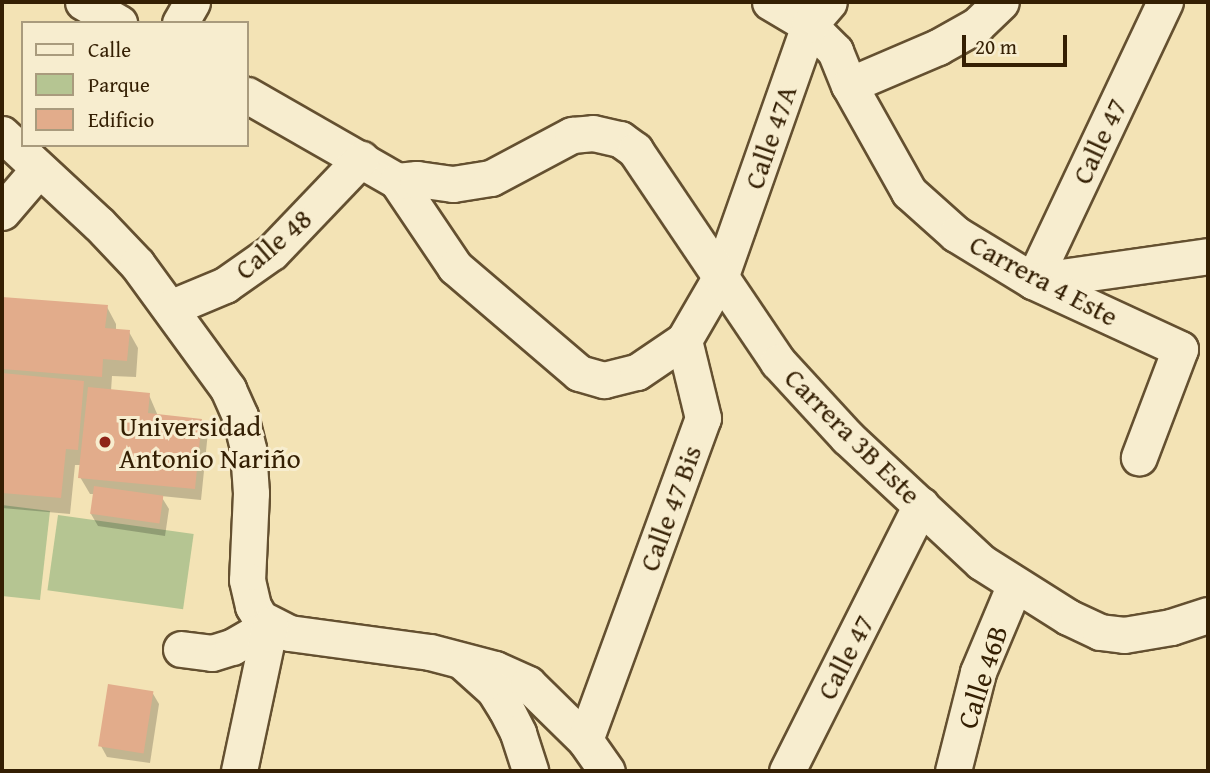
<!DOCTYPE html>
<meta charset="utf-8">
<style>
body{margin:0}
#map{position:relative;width:1210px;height:773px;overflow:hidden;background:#f3e3b5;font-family:"Gentium Book Plus",serif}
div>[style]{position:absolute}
.green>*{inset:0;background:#b5c592;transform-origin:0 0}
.shadow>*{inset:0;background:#0003}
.building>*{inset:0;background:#e2ac8b;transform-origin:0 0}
.roads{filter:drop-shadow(2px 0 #645030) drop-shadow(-2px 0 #645030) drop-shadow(0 2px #645030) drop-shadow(0 -2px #645030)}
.minor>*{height:35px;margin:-17.5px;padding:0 17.5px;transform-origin:17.5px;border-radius:17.5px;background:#f7edcf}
.dots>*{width:19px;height:19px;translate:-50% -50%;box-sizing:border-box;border:4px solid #f7edcf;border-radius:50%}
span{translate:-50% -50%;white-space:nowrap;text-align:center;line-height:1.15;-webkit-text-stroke:6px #f7edcf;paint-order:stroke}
.street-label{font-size:28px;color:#341f03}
.poi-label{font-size:28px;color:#341f03}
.left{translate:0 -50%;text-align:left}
.frame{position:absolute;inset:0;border:4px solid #341f03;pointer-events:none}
.legend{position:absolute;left:21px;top:21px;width:228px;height:126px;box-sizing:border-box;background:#f7edcf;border:2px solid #a99b7d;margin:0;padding:9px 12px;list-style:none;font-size:21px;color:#341f03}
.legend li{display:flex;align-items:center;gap:14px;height:35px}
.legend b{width:35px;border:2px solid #a99b7d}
.scale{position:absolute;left:962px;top:35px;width:105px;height:32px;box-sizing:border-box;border:4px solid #341f03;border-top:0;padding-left:9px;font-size:21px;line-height:24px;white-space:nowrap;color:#341f03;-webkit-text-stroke:5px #f7edcf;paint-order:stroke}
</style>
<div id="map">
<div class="green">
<i style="clip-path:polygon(2px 505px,50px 511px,40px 600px,2px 596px)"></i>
<i style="left:58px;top:515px;width:137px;height:76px;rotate:8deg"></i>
</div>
<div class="shadow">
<i style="clip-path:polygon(2px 298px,107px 307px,116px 324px,116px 331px,129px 332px,138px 348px,136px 377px,112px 376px,111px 391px,149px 395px,158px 416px,201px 420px,208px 432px,201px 500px,161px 496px,169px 509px,165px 536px,98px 526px,91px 514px,94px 494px,90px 494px,80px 477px,81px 465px,75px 465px,70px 514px,2px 508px)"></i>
<i style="clip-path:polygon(152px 692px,159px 704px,150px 763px,107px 757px,101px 746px)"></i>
</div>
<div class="building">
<i style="clip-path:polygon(2px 297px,108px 305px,105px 328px,130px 330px,127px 361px,103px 359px,102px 377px,2px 369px)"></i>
<i style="clip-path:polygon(2px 373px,84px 381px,78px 450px,66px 449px,61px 498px,2px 493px)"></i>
<i style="clip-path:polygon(88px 387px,150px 393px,148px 413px,202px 419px,195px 489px,78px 478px)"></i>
<i style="left:94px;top:486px;width:70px;height:28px;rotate:8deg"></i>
<i style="left:108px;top:684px;width:46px;height:63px;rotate:9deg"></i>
</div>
<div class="roads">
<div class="minor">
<i style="left:83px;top:2px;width:42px;rotate:30.3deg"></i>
<i style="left:770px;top:2px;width:45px;rotate:30.5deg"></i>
<i style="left:809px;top:25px;width:37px;rotate:45deg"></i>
<i style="left:835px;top:51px;width:37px;rotate:68deg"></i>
<i style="left:849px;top:85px;width:123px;rotate:60.7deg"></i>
<i style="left:909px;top:192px;width:63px;rotate:41.8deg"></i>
<i style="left:956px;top:234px;width:90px;rotate:31.4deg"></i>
<i style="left:1033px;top:281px;width:162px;rotate:24.8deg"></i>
<i style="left:1180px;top:349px;width:116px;rotate:110.8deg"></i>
<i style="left:180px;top:23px;width:24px;rotate:-60deg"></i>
<i style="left:849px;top:85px;width:97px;rotate:-23.1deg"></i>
<i style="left:938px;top:47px;width:45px;rotate:-29.4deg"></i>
<i style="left:977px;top:25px;width:33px;rotate:-44deg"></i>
<i style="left:247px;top:95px;width:173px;rotate:29.8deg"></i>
<i style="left:397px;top:181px;width:104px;rotate:56deg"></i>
<i style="left:455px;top:267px;width:163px;rotate:40.5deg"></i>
<i style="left:579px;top:373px;width:26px;rotate:16deg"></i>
<i style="left:604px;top:380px;width:34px;rotate:-14deg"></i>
<i style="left:637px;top:372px;width:57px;rotate:-34.2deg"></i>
<i style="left:684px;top:340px;width:72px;rotate:-59.9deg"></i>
<i style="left:720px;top:278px;width:268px;rotate:-70.6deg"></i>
<i style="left:809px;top:25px;width:30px;rotate:-49deg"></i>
<i style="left:2px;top:134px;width:132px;rotate:42.9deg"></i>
<i style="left:99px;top:224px;width:55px;rotate:46.5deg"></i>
<i style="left:137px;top:264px;width:155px;rotate:53.9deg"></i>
<i style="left:228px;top:389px;width:30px;rotate:66deg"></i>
<i style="left:240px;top:416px;width:34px;rotate:76deg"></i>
<i style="left:248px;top:449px;width:44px;rotate:86.1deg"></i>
<i style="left:251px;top:493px;width:87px;rotate:92.6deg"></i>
<i style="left:247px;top:580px;width:27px;rotate:77deg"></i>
<i style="left:253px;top:606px;width:14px;rotate:60deg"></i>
<i style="left:260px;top:618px;width:33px;rotate:27deg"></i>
<i style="left:289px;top:633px;width:142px;rotate:7.7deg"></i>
<i style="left:430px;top:652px;width:67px;rotate:14.7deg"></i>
<i style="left:495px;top:669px;width:36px;rotate:24deg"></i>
<i style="left:528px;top:684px;width:80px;rotate:44.5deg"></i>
<i style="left:585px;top:740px;width:38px;rotate:55deg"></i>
<i style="left:397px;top:181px;width:20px;rotate:-6deg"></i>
<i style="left:417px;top:179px;width:36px;rotate:8deg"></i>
<i style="left:453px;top:184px;width:38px;rotate:-9deg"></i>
<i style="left:491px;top:178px;width:92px;rotate:-28deg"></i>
<i style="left:572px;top:135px;width:21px;rotate:-5deg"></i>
<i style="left:593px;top:133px;width:28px;rotate:13deg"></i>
<i style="left:620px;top:139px;width:19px;rotate:36deg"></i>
<i style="left:635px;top:150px;width:256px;rotate:56deg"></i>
<i style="left:778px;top:362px;width:102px;rotate:47.4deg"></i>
<i style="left:847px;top:437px;width:183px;rotate:43deg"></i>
<i style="left:981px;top:562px;width:103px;rotate:32.3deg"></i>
<i style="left:1068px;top:617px;width:35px;rotate:25deg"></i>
<i style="left:1100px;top:632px;width:24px;rotate:7deg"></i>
<i style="left:1124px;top:635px;width:48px;rotate:-9.7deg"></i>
<i style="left:1171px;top:627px;width:39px;rotate:-18deg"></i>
<i style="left:2px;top:212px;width:55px;rotate:-49.4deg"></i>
<i style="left:1033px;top:281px;width:309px;rotate:-64.7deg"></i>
<i style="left:1033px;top:281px;width:177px;rotate:-8.1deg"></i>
<i style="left:170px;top:308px;width:60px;rotate:-22.7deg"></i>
<i style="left:225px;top:285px;width:57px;rotate:-35.1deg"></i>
<i style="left:272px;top:252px;width:129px;rotate:-46.3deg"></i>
<i style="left:181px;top:649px;width:31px;rotate:7deg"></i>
<i style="left:212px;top:653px;width:21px;rotate:-17deg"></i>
<i style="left:232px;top:647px;width:44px;rotate:-30.1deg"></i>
<i style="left:270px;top:625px;width:149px;rotate:102deg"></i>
<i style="left:464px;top:663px;width:40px;rotate:42deg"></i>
<i style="left:494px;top:690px;width:22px;rotate:58deg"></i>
<i style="left:506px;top:709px;width:27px;rotate:63deg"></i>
<i style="left:518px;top:733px;width:40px;rotate:72deg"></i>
<i style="left:585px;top:740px;width:343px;rotate:-69.9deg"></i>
<i style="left:703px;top:418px;width:80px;rotate:-103.7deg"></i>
<i style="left:787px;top:771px;width:298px;rotate:-63.3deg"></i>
<i style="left:953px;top:771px;width:102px;rotate:-75.8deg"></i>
<i style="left:978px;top:672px;width:95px;rotate:-67.2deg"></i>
</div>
</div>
<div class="dots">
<i style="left:105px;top:442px;background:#8f2418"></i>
</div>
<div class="street-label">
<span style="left:770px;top:137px;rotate:-71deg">Calle 47A</span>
<span style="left:1099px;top:141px;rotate:-65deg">Calle 47</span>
<span style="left:273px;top:244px;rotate:-41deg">Calle 48</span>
<span style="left:1044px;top:280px;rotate:28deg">Carrera 4 Este</span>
<span style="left:853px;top:436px;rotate:45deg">Carrera 3B Este</span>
<span style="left:670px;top:508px;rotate:-70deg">Calle 47 Bis</span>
<span style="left:845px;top:657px;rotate:-63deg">Calle 47</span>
<span style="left:982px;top:677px;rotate:-72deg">Calle 46B</span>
</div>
<div class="poi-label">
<span class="left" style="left:119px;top:442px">Universidad<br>Antonio Nariño</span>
</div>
<div class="frame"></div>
<ul class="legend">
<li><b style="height:9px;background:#f7edcf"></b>Calle</li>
<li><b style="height:19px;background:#b5c592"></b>Parque</li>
<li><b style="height:19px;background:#e2ac8b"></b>Edificio</li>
</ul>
<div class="scale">20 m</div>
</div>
